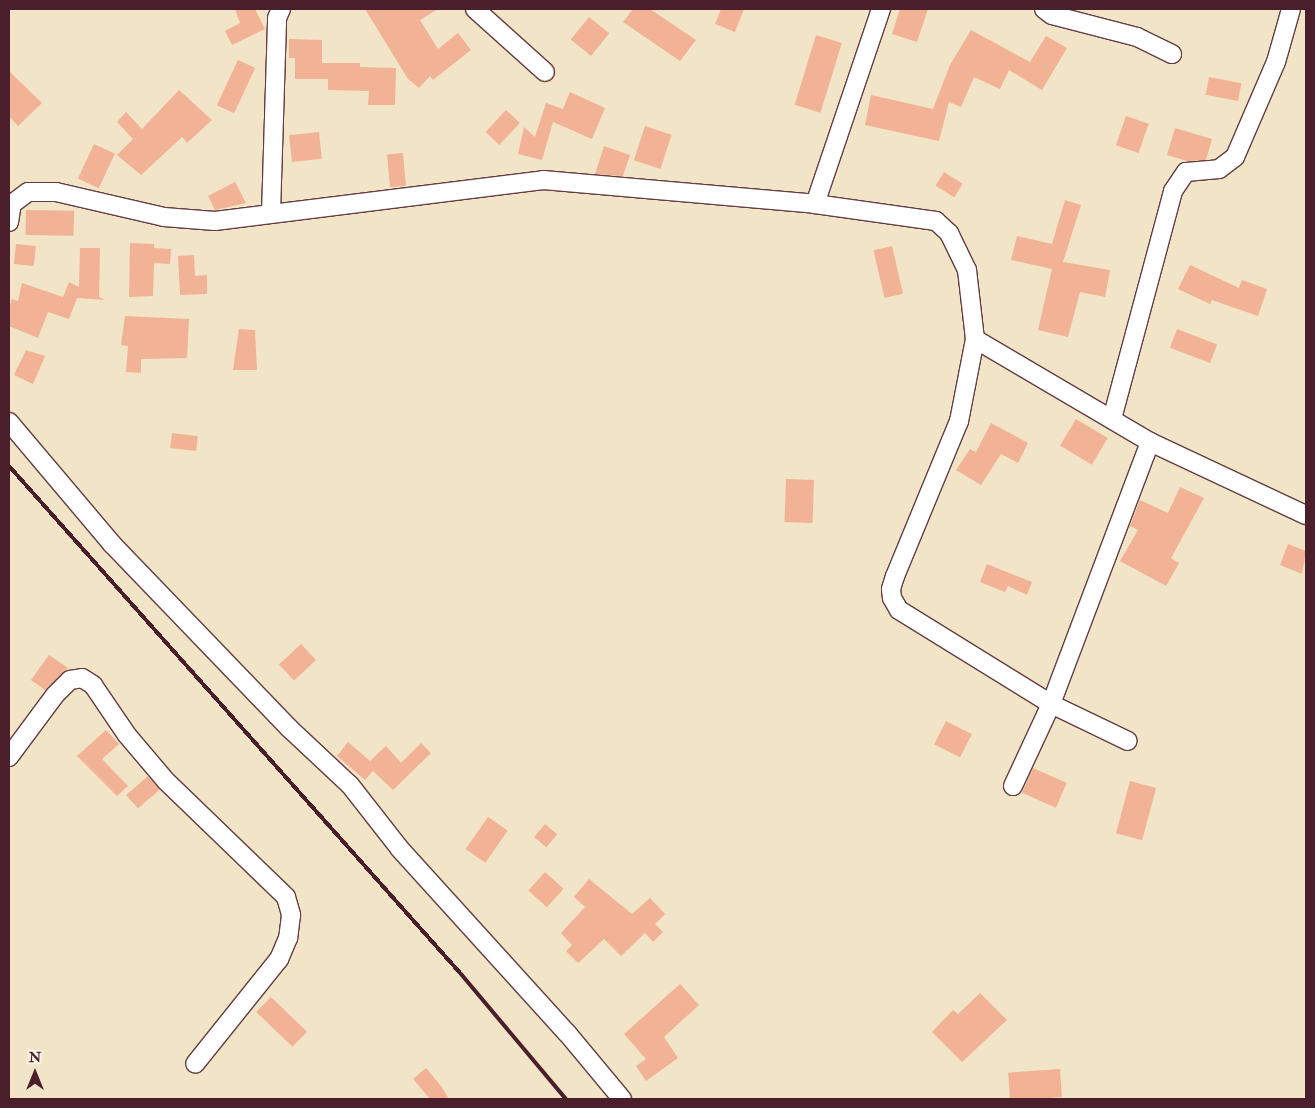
<!DOCTYPE html>
<style>
body{margin:0}
#map{position:relative;width:1315px;height:1108px;overflow:hidden;background:#f2e4c7;font-family:"IM FELL Double Pica",serif}
div>[style]{position:absolute}
.building>*{inset:0;background:#f2b295;transform-origin:0 0}
.roads{filter:drop-shadow(1px 0 #633d42) drop-shadow(-1px 0 #633d42) drop-shadow(0 1px #633d42) drop-shadow(0 -1px #633d42)}
.street>*{height:18px;margin:-9px;padding:0 9px;transform-origin:9px;border-radius:9px;background:#fff}
.rail>*{height:4px;margin:-2px;padding:0 2px;transform-origin:2px;border-radius:2px;background:#4a1f2b}
span{translate:-50% -50%;white-space:nowrap;text-align:center;line-height:1.15;-webkit-text-stroke:4px #fcf5e5;paint-order:stroke}
.frame{position:absolute;inset:0;border:10px solid #4a1f2b;pointer-events:none}
.north{position:absolute;left:10px;top:1048px;width:50px;height:50px;-webkit-text-stroke:4px #fcf5e5;paint-order:stroke;rotate:0deg;font-size:14px;font-weight:700;line-height:20px;text-align:center;color:#4a1f2b}
.north::after{content:'';display:block;margin:auto;width:18px;height:22px;background:#4a1f2b;clip-path:polygon(50% 0,100% 100%,50% 72%,0 100%)}
</style>
<div id="map">
<div class="building">
<i style="clip-path:polygon(235px 9px,255px 9px,265px 29px,232px 45px,225px 31px,240px 23px)"></i>
<i style="clip-path:polygon(365px 9px,438px 9px,420px 20px,438px 49px,458px 33px,471px 50px,433px 80px,430px 76px,419px 88px,408px 79px)"></i>
<i style="clip-path:polygon(633px 9px,650px 9px,696px 40px,680px 61px,623px 22px)"></i>
<i style="clip-path:polygon(721px 9px,744px 9px,735px 32px,715px 24px)"></i>
<i style="clip-path:polygon(900px 9px,928px 9px,917px 42px,892px 34px)"></i>
<i style="left:589px;top:17px;width:26px;height:29px;rotate:39deg"></i>
<i style="clip-path:polygon(971px 30px,1030px 62px,1046px 36px,1067px 48px,1042px 90px,1009px 70px,1000px 89px,974px 77px,961px 107px,949px 102px,939px 141px,865px 125px,871px 95px,933px 109px,950px 65px)"></i>
<i style="left:816px;top:35px;width:27px;height:73px;rotate:17deg"></i>
<i style="clip-path:polygon(289px 39px,322px 40px,322px 63px,360px 63px,360px 67px,396px 68px,395px 105px,368px 105px,369px 91px,328px 90px,328px 79px,295px 79px,295px 58px,289px 58px)"></i>
<i style="left:238px;top:60px;width:19px;height:50px;rotate:25deg"></i>
<i style="clip-path:polygon(9px 71px,42px 103px,18px 126px,9px 116px)"></i>
<i style="left:1209px;top:77px;width:33px;height:18px;rotate:11deg"></i>
<i style="clip-path:polygon(179px 90px,212px 120px,187px 143px,182px 137px,141px 175px,117px 155px,133px 139px,117px 122px,126px 112px,142px 129px)"></i>
<i style="clip-path:polygon(570px 92px,605px 108px,592px 139px,553px 122px,542px 160px,518px 154px,524px 127px,535px 137px,546px 103px,563px 109px)"></i>
<i style="left:506px;top:110px;width:19px;height:30px;rotate:43deg"></i>
<i style="left:1126px;top:116px;width:24px;height:31px;rotate:19deg"></i>
<i style="left:645px;top:126px;width:28px;height:36px;rotate:18deg"></i>
<i style="clip-path:polygon(1175px 128px,1212px 139px,1206px 160px,1187px 161px,1167px 155px)"></i>
<i style="left:319px;top:132px;width:27px;height:30px;rotate:84deg"></i>
<i style="left:94px;top:144px;width:23px;height:38px;rotate:25deg"></i>
<i style="clip-path:polygon(604px 146px,630px 155px,623px 176px,595px 174px)"></i>
<i style="left:403px;top:153px;width:33px;height:16px;rotate:85deg"></i>
<i style="left:944px;top:172px;width:22px;height:16px;rotate:32deg"></i>
<i style="clip-path:polygon(235px 182px,246px 203px,215px 210px,208px 196px)"></i>
<i style="clip-path:polygon(1065px 200px,1081px 205px,1063px 262px,1110px 270px,1105px 297px,1080px 292px,1068px 337px,1038px 330px,1052px 269px,1011px 260px,1017px 236px,1052px 244px)"></i>
<i style="left:26px;top:210px;width:48px;height:25px;rotate:1deg"></i>
<i style="clip-path:polygon(130px 243px,154px 244px,154px 248px,171px 249px,170px 264px,154px 263px,153px 296px,129px 297px)"></i>
<i style="left:16px;top:244px;width:20px;height:20px;rotate:6deg"></i>
<i style="left:892px;top:246px;width:49px;height:19px;rotate:77deg"></i>
<i style="clip-path:polygon(80px 248px,100px 248px,99px 297px,105px 300px,77px 298px,69px 319px,48px 312px,38px 338px,9px 326px,9px 307px,12px 299px,18px 301px,22px 283px,63px 297px,69px 282px,79px 287px)"></i>
<i style="clip-path:polygon(194px 255px,195px 276px,207px 275px,207px 294px,180px 295px,178px 256px)"></i>
<i style="clip-path:polygon(1190px 265px,1239px 288px,1242px 280px,1267px 289px,1258px 316px,1212px 300px,1210px 304px,1178px 289px)"></i>
<i style="clip-path:polygon(125px 316px,189px 319px,187px 358px,141px 359px,141px 373px,126px 372px,128px 346px,121px 345px)"></i>
<i style="clip-path:polygon(239px 329px,255px 330px,257px 370px,233px 370px)"></i>
<i style="left:1177px;top:329px;width:43px;height:20px;rotate:21deg"></i>
<i style="clip-path:polygon(26px 350px,45px 356px,33px 384px,14px 375px)"></i>
<i style="left:1076px;top:419px;width:37px;height:31px;rotate:31deg"></i>
<i style="clip-path:polygon(991px 423px,1028px 443px,1018px 463px,1001px 454px,981px 485px,956px 470px,970px 449px,976px 452px)"></i>
<i style="left:172px;top:433px;width:26px;height:15px;rotate:7deg"></i>
<i style="left:786px;top:479px;width:28px;height:43px;rotate:2deg"></i>
<i style="clip-path:polygon(1180px 487px,1204px 498px,1171px 558px,1179px 563px,1166px 586px,1120px 561px,1138px 530px,1130px 526px,1140px 500px,1168px 513px)"></i>
<i style="clip-path:polygon(1288px 544px,1306px 551px,1302px 574px,1280px 565px)"></i>
<i style="clip-path:polygon(987px 564px,1032px 582px,1027px 595px,1008px 586px,1005px 592px,980px 582px)"></i>
<i style="left:301px;top:644px;width:22px;height:30px;rotate:47deg"></i>
<i style="clip-path:polygon(49px 655px,68px 668px,45px 690px,31px 680px)"></i>
<i style="left:946px;top:721px;width:29px;height:26px;rotate:27deg"></i>
<i style="clip-path:polygon(106px 730px,119px 744px,102px 759px,128px 786px,117px 796px,77px 756px)"></i>
<i style="clip-path:polygon(348px 742px,370px 761px,386px 746px,401px 763px,421px 743px,431px 753px,393px 790px,373px 771px,365px 780px,337px 756px)"></i>
<i style="left:1033px;top:768px;width:37px;height:27px;rotate:24deg"></i>
<i style="left:148px;top:776px;width:18px;height:29px;rotate:49deg"></i>
<i style="left:1130px;top:781px;width:27px;height:54px;rotate:15deg"></i>
<i style="left:488px;top:817px;width:24px;height:39px;rotate:35deg"></i>
<i style="left:545px;top:824px;width:16px;height:17px;rotate:40deg"></i>
<i style="left:545px;top:872px;width:25px;height:25px;rotate:42deg"></i>
<i style="clip-path:polygon(589px 879px,632px 914px,650px 898px,665px 914px,655px 924px,663px 932px,653px 942px,645px 933px,621px 956px,604px 939px,578px 963px,566px 951px,572px 945px,561px 933px,585px 907px,574px 897px)"></i>
<i style="clip-path:polygon(680px 984px,699px 1005px,664px 1037px,678px 1058px,646px 1081px,636px 1066px,646px 1059px,624px 1034px)"></i>
<i style="clip-path:polygon(980px 993px,1007px 1020px,962px 1062px,932px 1032px,953px 1010px,958px 1014px)"></i>
<i style="left:271px;top:997px;width:50px;height:21px;rotate:44deg"></i>
<i style="clip-path:polygon(426px 1068px,441px 1086px,449px 1099px,430px 1099px,413px 1079px)"></i>
<i style="left:1060px;top:1069px;width:28px;height:52px;rotate:86deg"></i>
</div>
<div class="roads">
<div class="street">
<i style="left:475px;top:9px;width:94px;rotate:42deg"></i>
<i style="left:1044px;top:9px;width:10px;rotate:37deg"></i>
<i style="left:1052px;top:15px;width:88px;rotate:14.5deg"></i>
<i style="left:1137px;top:37px;width:39px;rotate:26deg"></i>
<i style="left:815px;top:204px;width:206px;rotate:-71.3deg"></i>
<i style="left:271px;top:213px;width:195px;rotate:-88.2deg"></i>
<i style="left:277px;top:18px;width:10px;rotate:-66deg"></i>
<i style="left:9px;top:222px;width:18px;rotate:-81deg"></i>
<i style="left:12px;top:204px;width:20px;rotate:-37deg"></i>
<i style="left:28px;top:192px;width:28px"></i>
<i style="left:56px;top:192px;width:111px;rotate:13deg"></i>
<i style="left:164px;top:217px;width:51px;rotate:4.5deg"></i>
<i style="left:215px;top:221px;width:331px;rotate:-7.1deg"></i>
<i style="left:543px;top:180px;width:273px;rotate:5deg"></i>
<i style="left:815px;top:204px;width:122px;rotate:8deg"></i>
<i style="left:936px;top:221px;width:18px;rotate:43deg"></i>
<i style="left:949px;top:233px;width:41px;rotate:64.1deg"></i>
<i style="left:967px;top:270px;width:69px;rotate:83.4deg"></i>
<i style="left:975px;top:339px;width:84px;rotate:101deg"></i>
<i style="left:959px;top:421px;width:168px;rotate:112.4deg"></i>
<i style="left:895px;top:576px;width:14px;rotate:107deg"></i>
<i style="left:891px;top:589px;width:9px;rotate:84deg"></i>
<i style="left:892px;top:598px;width:14px;rotate:60deg"></i>
<i style="left:899px;top:610px;width:179px;rotate:31.7deg"></i>
<i style="left:1051px;top:704px;width:85px;rotate:25.7deg"></i>
<i style="left:975px;top:339px;width:203px;rotate:30.5deg"></i>
<i style="left:1150px;top:442px;width:172px;rotate:25.1deg"></i>
<i style="left:1112px;top:419px;width:236px;rotate:-75deg"></i>
<i style="left:1173px;top:191px;width:23px;rotate:-56deg"></i>
<i style="left:1186px;top:172px;width:33px;rotate:-5deg"></i>
<i style="left:1219px;top:169px;width:20px;rotate:-37deg"></i>
<i style="left:1235px;top:157px;width:103px;rotate:-66.7deg"></i>
<i style="left:1276px;top:62px;width:55px;rotate:-74.2deg"></i>
<i style="left:9px;top:422px;width:160px;rotate:49.8deg"></i>
<i style="left:112px;top:544px;width:255px;rotate:46.1deg"></i>
<i style="left:289px;top:728px;width:83px;rotate:43.1deg"></i>
<i style="left:350px;top:785px;width:81px;rotate:52deg"></i>
<i style="left:400px;top:849px;width:248px;rotate:47.8deg"></i>
<i style="left:567px;top:1033px;width:86px;rotate:50.2deg"></i>
<i style="left:9px;top:757px;width:77px;rotate:-53.4deg"></i>
<i style="left:55px;top:695px;width:21px;rotate:-45deg"></i>
<i style="left:70px;top:680px;width:12px;rotate:-9deg"></i>
<i style="left:82px;top:678px;width:13px;rotate:32deg"></i>
<i style="left:93px;top:685px;width:60px;rotate:55.8deg"></i>
<i style="left:127px;top:735px;width:60px;rotate:49.7deg"></i>
<i style="left:166px;top:781px;width:167px;rotate:44deg"></i>
<i style="left:286px;top:897px;width:19px;rotate:74deg"></i>
<i style="left:291px;top:915px;width:23px;rotate:97deg"></i>
<i style="left:288px;top:938px;width:23px;rotate:113deg"></i>
<i style="left:279px;top:959px;width:134px;rotate:128.7deg"></i>
<i style="left:1013px;top:786px;width:90px;rotate:-65.1deg"></i>
<i style="left:1051px;top:704px;width:280px;rotate:-69.3deg"></i>
</div>
</div>
<div class="rail">
<i style="left:9px;top:466px;width:680px;rotate:48.34deg"></i>
<i style="left:461px;top:974px;width:163px;rotate:50deg"></i>
</div>
<div class="frame"></div>
<div class="north">N</div>
</div>
